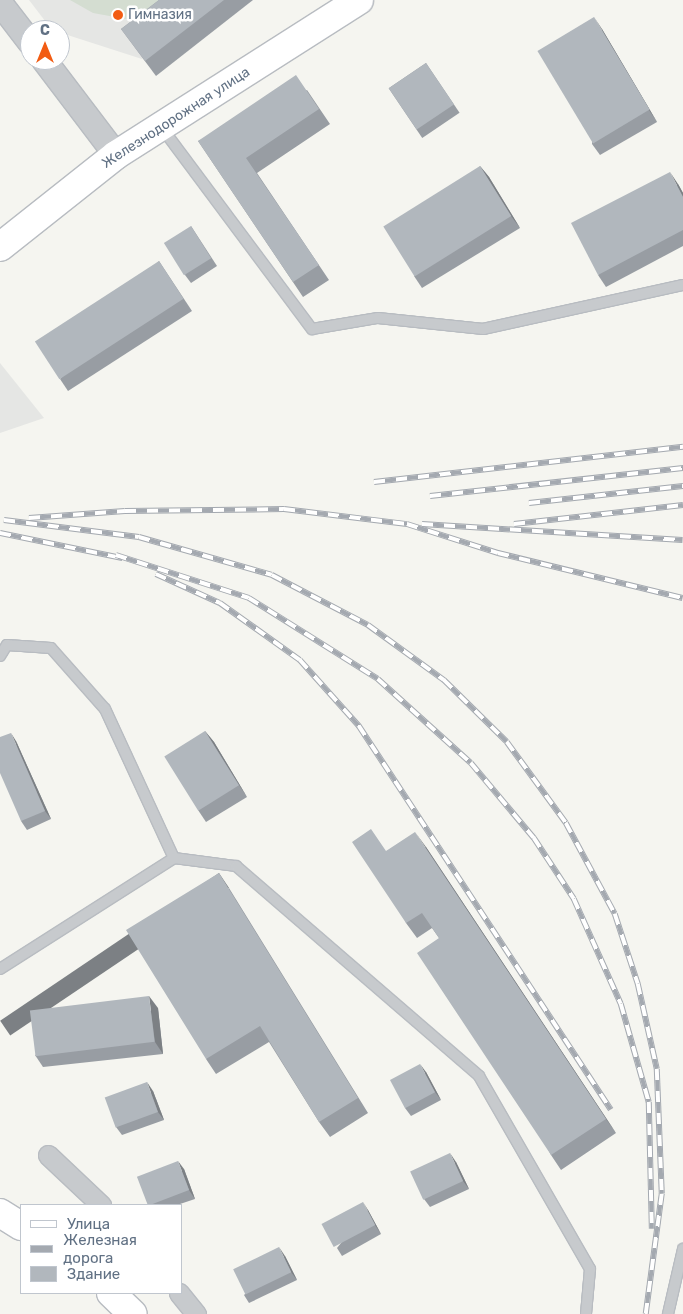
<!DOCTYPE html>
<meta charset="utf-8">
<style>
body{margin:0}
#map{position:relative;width:683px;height:1314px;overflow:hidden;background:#f5f5f0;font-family:Rubik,sans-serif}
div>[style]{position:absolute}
.built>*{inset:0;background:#e5e6e4}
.green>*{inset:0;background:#d4ddd1}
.roads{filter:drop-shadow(1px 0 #b8bcc1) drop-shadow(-1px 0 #b8bcc1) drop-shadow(0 1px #b8bcc1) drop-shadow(0 -1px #b8bcc1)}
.service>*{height:10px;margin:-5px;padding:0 5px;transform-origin:5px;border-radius:5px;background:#c7cacd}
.minor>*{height:19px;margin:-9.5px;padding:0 9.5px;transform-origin:9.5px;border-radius:9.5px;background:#c7cacd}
.tertiary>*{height:24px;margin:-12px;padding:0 12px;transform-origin:12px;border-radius:12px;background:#c7cacd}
.secondary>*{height:28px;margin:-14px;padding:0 14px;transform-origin:14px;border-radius:14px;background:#fff}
.primary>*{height:28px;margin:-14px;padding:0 14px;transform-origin:14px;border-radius:14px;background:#fff}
.rail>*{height:5.5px;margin-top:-2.75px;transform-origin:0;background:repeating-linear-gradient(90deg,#fff 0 11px,#a4a9b0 0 22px);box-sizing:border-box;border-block:1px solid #a4a9b0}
.wall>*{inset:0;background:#989da3;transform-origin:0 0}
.shaded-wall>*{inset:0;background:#7c8084;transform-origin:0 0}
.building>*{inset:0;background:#b1b7bd;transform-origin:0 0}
.dots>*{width:14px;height:14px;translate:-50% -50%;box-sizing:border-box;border:2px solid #fff;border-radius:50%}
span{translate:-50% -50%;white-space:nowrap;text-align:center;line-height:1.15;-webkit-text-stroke:5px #fff;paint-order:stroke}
.poi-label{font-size:14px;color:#617184}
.left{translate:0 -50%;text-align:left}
.street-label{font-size:14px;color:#617184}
.legend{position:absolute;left:20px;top:1204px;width:162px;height:90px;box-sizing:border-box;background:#fff;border:1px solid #c0c6ce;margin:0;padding:6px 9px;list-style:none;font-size:15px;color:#617184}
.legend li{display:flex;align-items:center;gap:10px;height:25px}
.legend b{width:25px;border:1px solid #c0c6ce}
.north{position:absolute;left:20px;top:20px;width:50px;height:50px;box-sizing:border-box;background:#fff;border:1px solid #c0c6ce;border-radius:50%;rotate:0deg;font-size:14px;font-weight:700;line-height:20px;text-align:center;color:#617184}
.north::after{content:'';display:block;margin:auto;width:18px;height:22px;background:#f25c13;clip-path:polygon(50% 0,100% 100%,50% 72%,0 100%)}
</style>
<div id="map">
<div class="built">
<i style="clip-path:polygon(29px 0,215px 0,142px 59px,52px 30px)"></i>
<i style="clip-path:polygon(0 363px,44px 418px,0 433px)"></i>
</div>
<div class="green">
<i style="clip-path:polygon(70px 0,177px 0,151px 14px,126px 19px,93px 13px)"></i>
</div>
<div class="roads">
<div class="service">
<i style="left:162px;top:128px;width:251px;rotate:53.3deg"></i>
<i style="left:312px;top:329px;width:67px;rotate:-9.5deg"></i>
<i style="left:378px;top:318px;width:106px;rotate:6deg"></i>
<i style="left:483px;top:329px;width:205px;rotate:-12.4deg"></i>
<i style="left:0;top:656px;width:13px;rotate:-58deg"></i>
<i style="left:7px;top:645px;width:44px;rotate:3.9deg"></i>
<i style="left:51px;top:648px;width:81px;rotate:48.5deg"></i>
<i style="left:105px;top:709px;width:164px;rotate:65.2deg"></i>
<i style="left:0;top:969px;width:206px;rotate:-32.5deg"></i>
<i style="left:174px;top:858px;width:63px;rotate:7.4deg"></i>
<i style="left:236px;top:866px;width:321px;rotate:40.8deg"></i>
<i style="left:479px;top:1076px;width:223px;rotate:60.1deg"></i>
<i style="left:590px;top:1269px;width:45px;rotate:95.1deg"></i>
<i style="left:668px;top:1314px;width:67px;rotate:-77deg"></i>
</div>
<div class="minor">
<i style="left:48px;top:1155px;width:73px;rotate:43.3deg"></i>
<i style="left:179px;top:1293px;width:27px;rotate:51deg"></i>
</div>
<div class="tertiary">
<i style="left:0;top:3px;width:49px;rotate:52.4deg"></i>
<i style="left:44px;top:60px;width:119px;rotate:52.8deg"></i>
</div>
<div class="secondary">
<i style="left:0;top:247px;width:148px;rotate:-38.4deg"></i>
<i style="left:116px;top:155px;width:288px;rotate:-32.5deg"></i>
</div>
<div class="primary">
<i style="left:0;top:1213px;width:25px;rotate:32deg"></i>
<i style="left:111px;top:1293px;width:30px;rotate:44deg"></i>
</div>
</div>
<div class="rail">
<i style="left:374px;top:482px;width:311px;rotate:-6.5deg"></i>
<i style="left:430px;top:496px;width:255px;rotate:-6.3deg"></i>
<i style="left:529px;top:503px;width:155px;rotate:-6.3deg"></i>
<i style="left:29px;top:518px;width:96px;rotate:-4.2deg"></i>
<i style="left:125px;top:511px;width:159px;rotate:-0.7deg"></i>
<i style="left:284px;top:509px;width:124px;rotate:7deg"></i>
<i style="left:407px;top:524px;width:96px;rotate:17.7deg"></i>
<i style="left:498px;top:553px;width:190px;rotate:13.7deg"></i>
<i style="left:4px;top:520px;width:136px;rotate:7.2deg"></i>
<i style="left:139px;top:537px;width:138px;rotate:15.9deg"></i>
<i style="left:272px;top:575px;width:108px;rotate:27.5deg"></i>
<i style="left:368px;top:625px;width:94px;rotate:35.9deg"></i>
<i style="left:444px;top:680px;width:88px;rotate:44.5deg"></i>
<i style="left:507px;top:742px;width:100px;rotate:53.9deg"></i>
<i style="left:566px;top:823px;width:103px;rotate:61.7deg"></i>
<i style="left:615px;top:914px;width:74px;rotate:71.8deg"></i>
<i style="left:638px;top:984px;width:87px;rotate:77.4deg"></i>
<i style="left:657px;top:1069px;width:125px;rotate:87.7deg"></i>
<i style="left:662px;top:1194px;width:121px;rotate:97.6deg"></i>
<i style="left:422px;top:524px;width:261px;rotate:3.5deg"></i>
<i style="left:514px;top:524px;width:170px;rotate:-6.4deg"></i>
<i style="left:0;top:533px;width:125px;rotate:11.6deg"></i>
<i style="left:116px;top:555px;width:140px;rotate:17.9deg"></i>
<i style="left:249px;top:598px;width:152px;rotate:32.1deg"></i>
<i style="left:378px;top:679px;width:125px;rotate:42.1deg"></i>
<i style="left:471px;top:763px;width:98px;rotate:50deg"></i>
<i style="left:534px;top:838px;width:73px;rotate:56.7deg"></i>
<i style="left:574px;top:899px;width:115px;rotate:65.9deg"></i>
<i style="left:621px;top:1004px;width:102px;rotate:74.1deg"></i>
<i style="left:649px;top:1102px;width:127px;rotate:88.6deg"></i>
<i style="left:156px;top:574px;width:70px;rotate:24.4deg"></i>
<i style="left:220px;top:603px;width:98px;rotate:35.5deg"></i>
<i style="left:300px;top:660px;width:89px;rotate:48.2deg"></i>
<i style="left:359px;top:726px;width:459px;rotate:56.7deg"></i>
</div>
<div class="wall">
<i style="clip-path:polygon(159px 0,253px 0,156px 76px,121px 29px)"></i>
<i style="clip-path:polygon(602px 29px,657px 122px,600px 155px,592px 144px)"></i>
<i style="left:426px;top:63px;width:60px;height:45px;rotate:56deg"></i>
<i style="clip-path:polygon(307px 90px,330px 124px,257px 173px,329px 280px,303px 297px,198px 141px)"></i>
<i style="clip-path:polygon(480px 166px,489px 177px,520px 228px,422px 288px,414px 276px)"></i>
<i style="clip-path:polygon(678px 184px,683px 193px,683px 246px,606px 287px,598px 275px)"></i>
<i style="clip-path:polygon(191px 226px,217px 266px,191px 283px,185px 275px)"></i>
<i style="clip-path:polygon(159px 261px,192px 311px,68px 391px,60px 379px)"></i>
<i style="clip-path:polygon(205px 731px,214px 742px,247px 797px,206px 822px,198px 810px)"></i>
<i style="clip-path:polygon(16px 741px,51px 819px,27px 830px,21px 821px)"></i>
<i style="clip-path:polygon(426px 847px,616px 1133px,561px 1170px,551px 1155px,439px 938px,432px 928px,417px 938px,406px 923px,386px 851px)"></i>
<i style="clip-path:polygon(229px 888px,368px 1113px,330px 1137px,319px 1122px,269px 1042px,216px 1074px,206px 1059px)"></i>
<i style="clip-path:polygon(158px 1008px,163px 1054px,43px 1067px,35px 1055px)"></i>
<i style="clip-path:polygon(426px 1072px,441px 1100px,411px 1116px,405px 1108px)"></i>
<i style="clip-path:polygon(153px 1091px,164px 1120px,122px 1135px,116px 1127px)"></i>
<i style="clip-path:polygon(456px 1162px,469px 1189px,430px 1207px,424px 1199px)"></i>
<i style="clip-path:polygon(184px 1169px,195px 1199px,177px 1205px,148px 1205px)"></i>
<i style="clip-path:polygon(368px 1210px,381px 1234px,342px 1256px,337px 1248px)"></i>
<i style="clip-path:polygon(285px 1256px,297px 1280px,249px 1303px,244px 1295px)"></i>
</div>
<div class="shaded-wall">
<i style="clip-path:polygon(594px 17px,602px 29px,657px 122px,649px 110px)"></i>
<i style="clip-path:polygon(480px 166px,489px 177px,520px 228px,511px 216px)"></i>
<i style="clip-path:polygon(670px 172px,678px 184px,683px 193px,683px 197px)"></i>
<i style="clip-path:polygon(205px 731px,214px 742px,247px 797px,239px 785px)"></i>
<i style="clip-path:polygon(11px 733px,16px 741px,51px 819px,45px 811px)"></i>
<i style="clip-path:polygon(415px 832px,426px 847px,616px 1133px,606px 1119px)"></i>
<i style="left:219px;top:873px;width:18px;height:264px;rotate:56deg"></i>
<i style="clip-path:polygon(149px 996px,158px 1008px,163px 1054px,155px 1042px)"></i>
<i style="clip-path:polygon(420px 1064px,426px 1072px,441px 1100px,435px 1092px)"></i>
<i style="clip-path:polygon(147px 1082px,153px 1091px,164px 1120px,158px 1112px)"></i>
<i style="clip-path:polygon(450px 1153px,456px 1162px,469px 1189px,463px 1181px)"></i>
<i style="clip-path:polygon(178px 1161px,184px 1169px,195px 1199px,189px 1190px)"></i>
<i style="clip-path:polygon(363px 1202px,368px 1210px,381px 1234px,375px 1225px)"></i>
<i style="clip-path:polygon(279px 1247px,285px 1256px,297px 1280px,291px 1272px)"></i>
</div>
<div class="building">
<i style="clip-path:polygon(159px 0,224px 0,145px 61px,121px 29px)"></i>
<i style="left:594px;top:17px;width:108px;height:66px;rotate:59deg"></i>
<i style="left:426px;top:63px;width:50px;height:45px;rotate:56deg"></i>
<i style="clip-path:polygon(296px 75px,319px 109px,246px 158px,319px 265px,293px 282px,198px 141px)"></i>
<i style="left:480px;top:166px;width:59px;height:114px;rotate:58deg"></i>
<i style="clip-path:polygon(670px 172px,683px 197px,683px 230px,598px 275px,571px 223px)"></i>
<i style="left:191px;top:226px;width:38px;height:32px;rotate:58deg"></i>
<i style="left:159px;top:261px;width:45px;height:148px;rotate:57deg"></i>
<i style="left:205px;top:731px;width:64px;height:48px;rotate:58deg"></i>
<i style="clip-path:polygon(11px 733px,45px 811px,21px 821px,0 773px,0 737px)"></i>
<i style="clip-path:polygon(371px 829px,386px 851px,415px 832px,606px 1119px,551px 1155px,417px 953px,439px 938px,422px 913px,406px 923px,352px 842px)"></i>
<i style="clip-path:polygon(219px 873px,358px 1098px,319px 1122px,260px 1026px,206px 1059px,126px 930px)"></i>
<i style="left:149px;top:996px;width:46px;height:120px;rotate:83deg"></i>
<i style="left:420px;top:1064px;width:32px;height:34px;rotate:62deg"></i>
<i style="left:147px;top:1082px;width:32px;height:45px;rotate:70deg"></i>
<i style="left:450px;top:1153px;width:31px;height:44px;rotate:65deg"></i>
<i style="left:178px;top:1161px;width:31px;height:44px;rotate:69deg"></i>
<i style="left:363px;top:1202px;width:26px;height:47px;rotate:62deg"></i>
<i style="left:279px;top:1247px;width:28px;height:51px;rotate:64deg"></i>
</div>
<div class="dots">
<i style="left:118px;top:15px;background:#f25c13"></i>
</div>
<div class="poi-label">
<span class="left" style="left:128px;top:15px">Гимназия</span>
</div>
<div class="street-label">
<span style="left:176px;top:118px;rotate:-33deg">Железнодорожная улица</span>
</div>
<ul class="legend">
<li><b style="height:6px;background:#fff"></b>Улица</li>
<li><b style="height:6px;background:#a4a9b0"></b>Железная дорога</li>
<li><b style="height:14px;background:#b1b7bd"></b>Здание</li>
</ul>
<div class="north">С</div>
</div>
